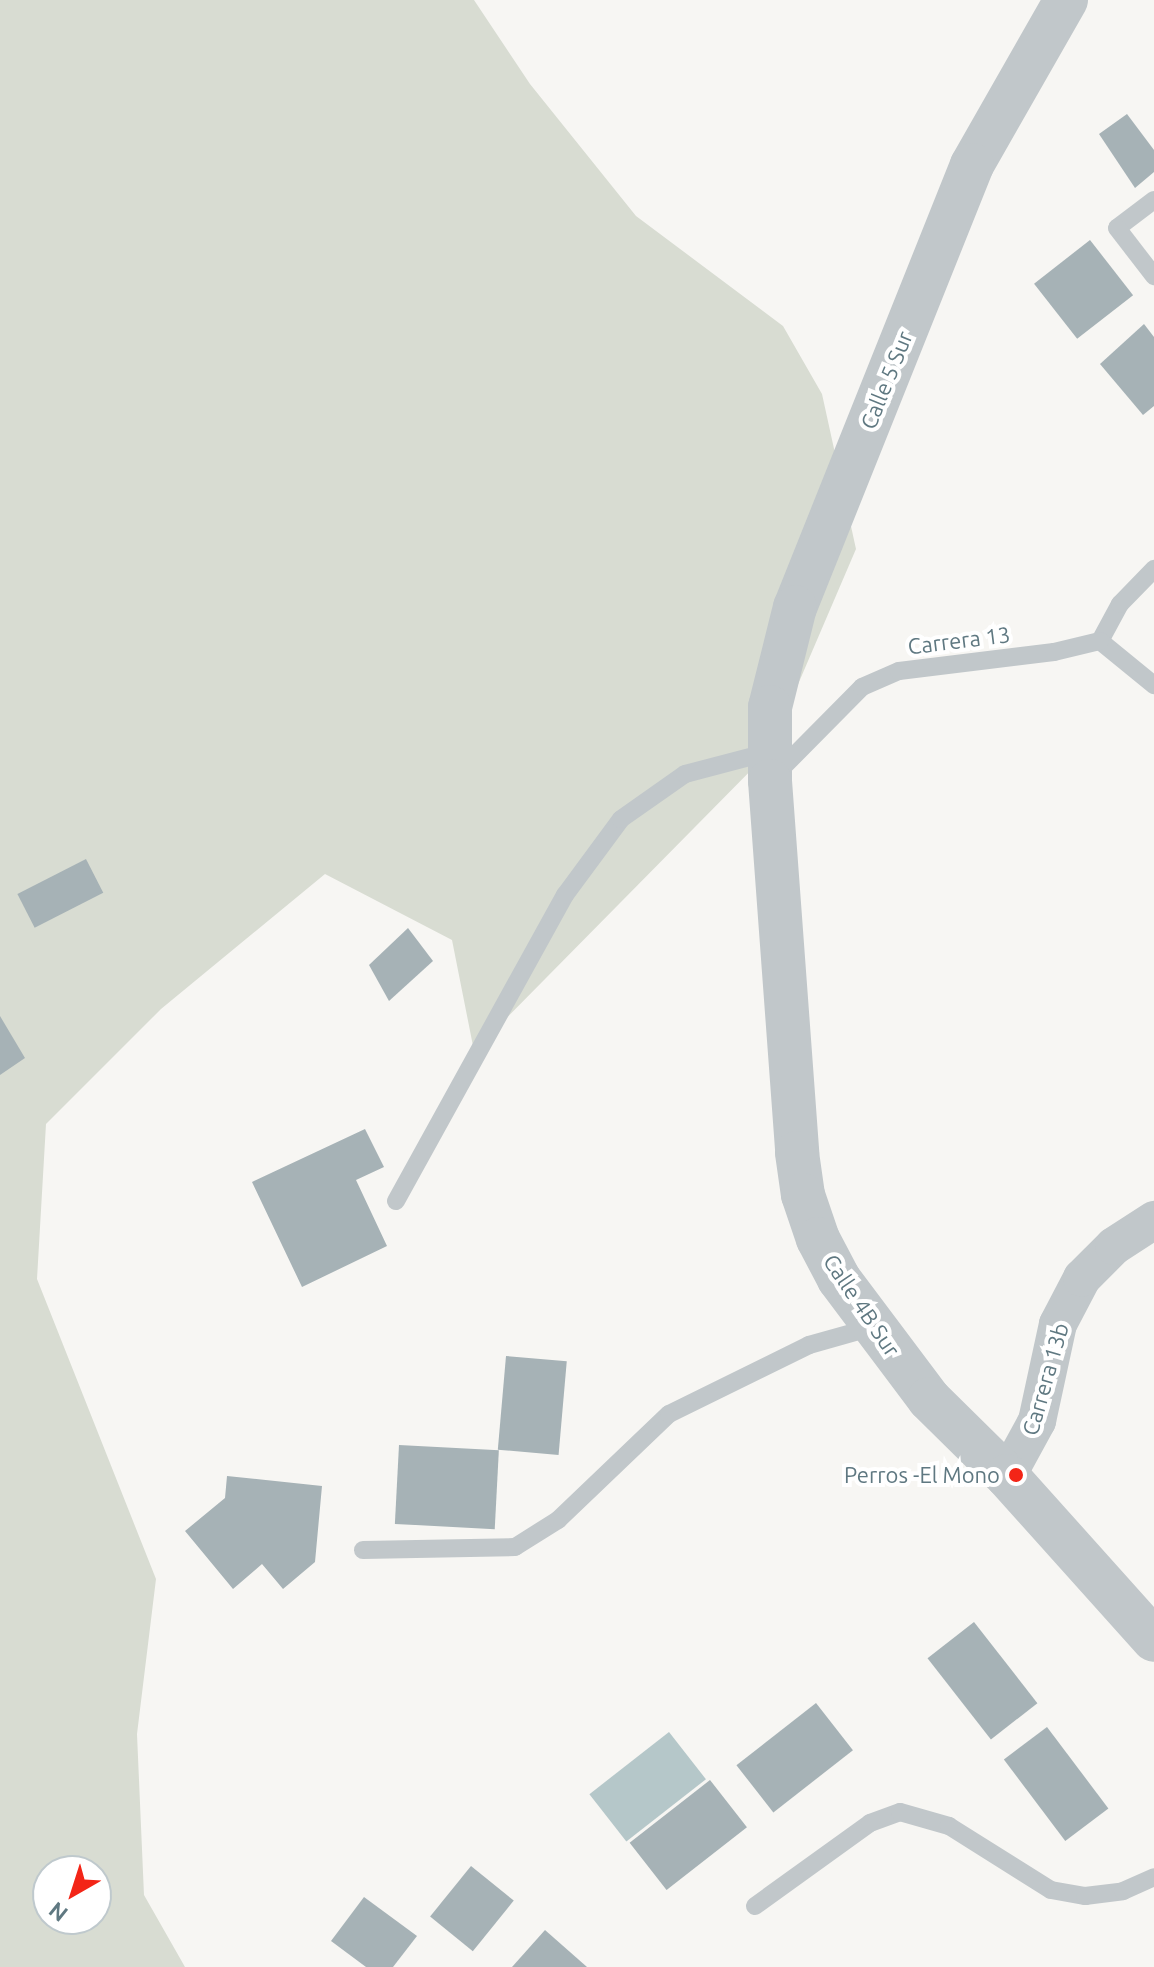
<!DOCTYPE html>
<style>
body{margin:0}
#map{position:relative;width:1154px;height:1967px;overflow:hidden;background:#f7f6f3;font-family:Ubuntu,sans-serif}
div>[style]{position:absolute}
.green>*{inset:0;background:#d8dcd2}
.water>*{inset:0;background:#b5c7c9;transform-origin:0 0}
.building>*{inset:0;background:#a6b2b6;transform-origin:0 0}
.service>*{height:18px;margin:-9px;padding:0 9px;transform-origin:9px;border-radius:9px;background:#c1c7ca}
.minor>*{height:38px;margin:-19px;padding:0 19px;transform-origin:19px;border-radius:19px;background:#c1c7ca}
.tertiary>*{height:44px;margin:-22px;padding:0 22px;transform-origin:22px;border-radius:22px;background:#c1c7ca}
.dots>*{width:22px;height:22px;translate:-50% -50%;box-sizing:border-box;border:4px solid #fff;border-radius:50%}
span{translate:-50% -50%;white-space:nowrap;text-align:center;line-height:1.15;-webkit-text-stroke:8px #fff;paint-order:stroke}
.street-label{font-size:22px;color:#5f7881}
.poi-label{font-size:22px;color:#5f7881}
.right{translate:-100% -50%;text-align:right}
.north{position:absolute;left:32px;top:1855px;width:80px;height:80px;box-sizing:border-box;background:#fff;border:2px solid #bfc9cd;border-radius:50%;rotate:219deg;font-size:22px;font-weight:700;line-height:32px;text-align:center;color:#5f7881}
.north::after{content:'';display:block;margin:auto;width:28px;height:36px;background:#f32517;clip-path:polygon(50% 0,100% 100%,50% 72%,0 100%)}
</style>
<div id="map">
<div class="green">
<i style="clip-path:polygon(evenodd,0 0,474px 0,530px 84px,636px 216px,783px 326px,822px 394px,856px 549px,769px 752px,474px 1051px,452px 940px,325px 874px,161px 1009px,46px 1124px,37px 1279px,156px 1579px,137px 1734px,144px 1895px,185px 1967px,0 1967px,0 0,48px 1871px,96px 1871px,96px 1919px,48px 1919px,48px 1871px)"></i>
</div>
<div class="water">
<i style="left:669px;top:1732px;width:60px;height:101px;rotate:52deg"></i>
</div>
<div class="building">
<i style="clip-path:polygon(1127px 114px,1154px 150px,1154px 172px,1135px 188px,1099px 134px)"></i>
<i style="left:1090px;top:240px;width:70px;height:71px;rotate:52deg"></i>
<i style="clip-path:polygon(1144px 324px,1154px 337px,1154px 406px,1143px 415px,1100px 364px)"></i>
<i style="left:86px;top:859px;width:38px;height:77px;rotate:63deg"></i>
<i style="clip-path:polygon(408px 928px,433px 961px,389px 1001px,369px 965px)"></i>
<i style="clip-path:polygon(0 1016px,25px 1058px,0 1075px)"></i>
<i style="clip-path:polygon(365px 1129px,384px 1167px,356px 1180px,387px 1246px,302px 1287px,252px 1182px)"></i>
<i style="left:506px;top:1356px;width:61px;height:94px;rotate:5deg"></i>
<i style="left:399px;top:1445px;width:100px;height:79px;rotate:3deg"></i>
<i style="clip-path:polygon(227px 1476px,322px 1486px,315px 1562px,283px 1589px,262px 1564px,233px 1589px,185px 1531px,225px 1498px)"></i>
<i style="left:974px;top:1622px;width:103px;height:59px;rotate:52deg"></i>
<i style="left:816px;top:1703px;width:60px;height:101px;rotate:52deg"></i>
<i style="left:1047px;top:1727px;width:102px;height:54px;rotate:53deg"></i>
<i style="left:710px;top:1780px;width:60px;height:102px;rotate:52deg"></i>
<i style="left:471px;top:1866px;width:55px;height:65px;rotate:39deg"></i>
<i style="clip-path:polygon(364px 1897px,417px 1936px,393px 1967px,366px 1967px,331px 1941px)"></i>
<i style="clip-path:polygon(545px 1930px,587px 1967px,512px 1967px)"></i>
</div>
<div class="service">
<i style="left:1154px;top:200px;width:46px;rotate:142.9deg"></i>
<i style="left:1117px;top:228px;width:61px;rotate:52.4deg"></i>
<i style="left:1100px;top:641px;width:42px;rotate:-61.6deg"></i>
<i style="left:1120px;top:604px;width:49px;rotate:-45.8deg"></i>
<i style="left:1100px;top:641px;width:70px;rotate:39.2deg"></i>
<i style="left:777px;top:773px;width:121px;rotate:-45.3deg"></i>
<i style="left:862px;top:687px;width:40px;rotate:-23.4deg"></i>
<i style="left:899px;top:671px;width:156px;rotate:-7deg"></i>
<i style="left:1054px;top:652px;width:47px;rotate:-13.4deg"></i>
<i style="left:396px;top:1201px;width:350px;rotate:-61.1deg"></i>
<i style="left:565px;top:895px;width:94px;rotate:-53.6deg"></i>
<i style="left:621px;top:819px;width:78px;rotate:-35.1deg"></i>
<i style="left:685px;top:774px;width:87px;rotate:-14.7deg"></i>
<i style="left:363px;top:1550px;width:152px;rotate:-1.1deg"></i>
<i style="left:515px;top:1547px;width:51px;rotate:-32.1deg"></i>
<i style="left:558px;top:1520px;width:153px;rotate:-43.7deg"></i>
<i style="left:669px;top:1414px;width:156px;rotate:-26.2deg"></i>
<i style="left:809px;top:1345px;width:66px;rotate:-15.7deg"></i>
<i style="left:755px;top:1906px;width:142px;rotate:-35.8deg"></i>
<i style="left:870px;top:1823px;width:32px;rotate:-20deg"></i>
<i style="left:900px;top:1812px;width:51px;rotate:15.9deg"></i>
<i style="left:949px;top:1826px;width:120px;rotate:32.1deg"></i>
<i style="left:1051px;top:1890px;width:35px;rotate:10deg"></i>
<i style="left:1085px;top:1896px;width:38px;rotate:-7deg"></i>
<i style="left:1123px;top:1891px;width:34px;rotate:-24deg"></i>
</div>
<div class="minor">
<i style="left:1007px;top:1476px;width:63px;rotate:-61.4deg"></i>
<i style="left:1037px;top:1421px;width:99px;rotate:-77.8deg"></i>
<i style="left:1058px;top:1324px;width:52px;rotate:-62.4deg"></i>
<i style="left:1082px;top:1278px;width:45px;rotate:-45deg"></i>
<i style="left:1114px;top:1246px;width:48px;rotate:-33deg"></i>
</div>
<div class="tertiary">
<i style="left:1066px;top:0;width:190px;rotate:119.7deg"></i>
<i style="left:972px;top:165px;width:476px;rotate:111.8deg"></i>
<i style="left:795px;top:607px;width:103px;rotate:104deg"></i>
<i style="left:770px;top:707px;width:74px;rotate:90deg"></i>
<i style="left:770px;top:781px;width:373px;rotate:85.8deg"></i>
<i style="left:797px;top:1153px;width:42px;rotate:81.9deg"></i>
<i style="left:803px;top:1195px;width:46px;rotate:71.2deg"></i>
<i style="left:818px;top:1239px;width:45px;rotate:62.3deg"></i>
<i style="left:839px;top:1279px;width:150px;rotate:53.1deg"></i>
<i style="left:929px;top:1399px;width:110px;rotate:44.6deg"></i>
<i style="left:1007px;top:1476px;width:220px;rotate:48.1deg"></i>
</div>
<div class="dots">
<i style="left:1016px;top:1475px;background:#f32517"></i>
</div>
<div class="street-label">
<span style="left:886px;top:380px;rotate:-68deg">Calle 5 Sur</span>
<span style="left:959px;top:640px;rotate:-7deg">Carrera 13</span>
<span style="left:862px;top:1305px;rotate:56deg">Calle 4B Sur</span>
<span style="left:1045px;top:1379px;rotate:-74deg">Carrera 13b</span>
</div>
<div class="poi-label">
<span class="right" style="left:1000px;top:1475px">Perros -El Mono</span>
</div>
<div class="north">N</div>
</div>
